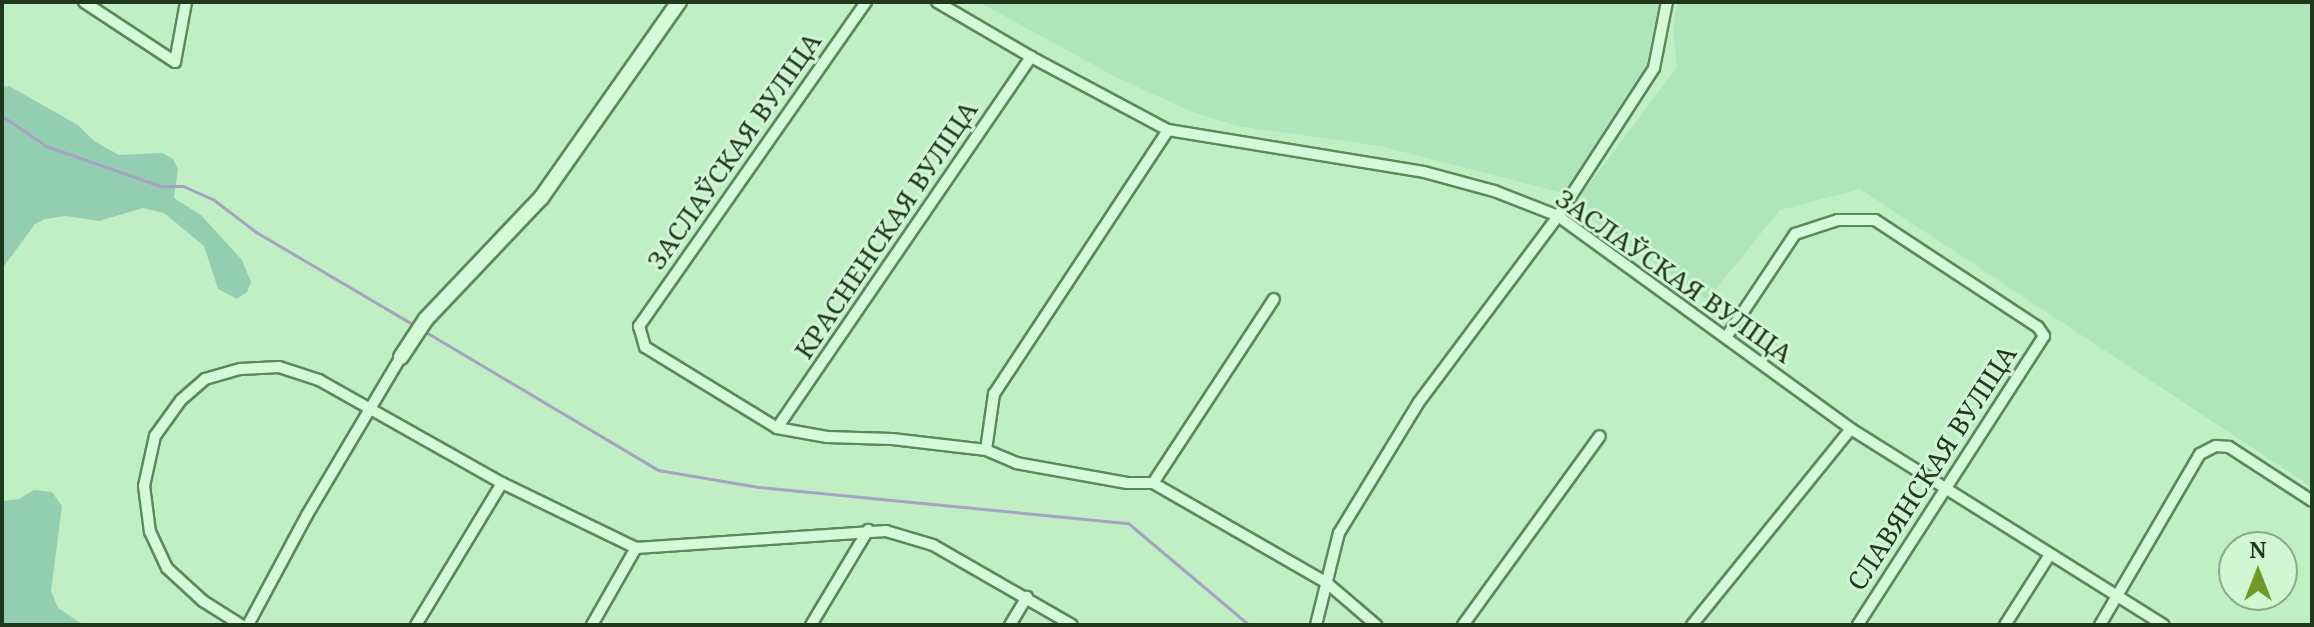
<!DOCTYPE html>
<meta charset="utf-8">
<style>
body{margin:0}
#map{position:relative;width:2314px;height:627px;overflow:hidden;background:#c1efc4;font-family:"Noto Serif",serif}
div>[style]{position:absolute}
.farmland>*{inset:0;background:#aee5ba}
.green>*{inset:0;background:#94ceb1}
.stream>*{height:3px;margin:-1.5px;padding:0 1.5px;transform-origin:1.5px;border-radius:1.5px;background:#a6a3c1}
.roads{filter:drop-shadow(2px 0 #5c8958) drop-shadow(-2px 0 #5c8958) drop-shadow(0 2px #5c8958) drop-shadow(0 -2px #5c8958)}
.minor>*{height:10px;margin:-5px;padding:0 5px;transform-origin:5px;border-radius:5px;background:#d4fad7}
.tertiary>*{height:14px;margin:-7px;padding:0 7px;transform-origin:7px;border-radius:7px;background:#d4fad7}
span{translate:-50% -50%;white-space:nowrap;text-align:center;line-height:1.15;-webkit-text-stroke:6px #d0f6d4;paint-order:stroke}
.street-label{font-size:26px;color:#20381d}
.frame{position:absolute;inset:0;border:4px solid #20381d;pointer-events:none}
.north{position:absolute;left:2218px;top:531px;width:80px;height:80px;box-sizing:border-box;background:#d0f6d4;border:2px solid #8aaa8b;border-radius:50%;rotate:0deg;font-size:22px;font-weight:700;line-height:32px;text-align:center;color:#20381d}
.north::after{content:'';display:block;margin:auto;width:28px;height:36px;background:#6f9a26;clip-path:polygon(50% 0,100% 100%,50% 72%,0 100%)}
</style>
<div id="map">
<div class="farmland">
<i style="clip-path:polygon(979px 2px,1659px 2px,1647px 64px,1563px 193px,1380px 146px,1237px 126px,1190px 111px,1116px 77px)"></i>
<i style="clip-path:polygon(1677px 2px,2312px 2px,2312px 487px,1860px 189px,1780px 210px,1707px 300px,1586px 215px,1582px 194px,1677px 67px,1673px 29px)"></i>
</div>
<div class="green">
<i style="clip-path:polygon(9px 86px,78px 125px,94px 141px,119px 155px,163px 153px,173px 159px,178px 169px,174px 198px,201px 215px,242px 260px,251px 282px,247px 292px,237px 299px,218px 289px,204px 246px,164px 213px,143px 208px,99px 221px,66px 216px,45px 219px,35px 224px,2px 269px,2px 87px)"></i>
<i style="clip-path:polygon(34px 490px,52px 492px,62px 506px,51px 591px,58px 608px,84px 625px,2px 625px,2px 501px,19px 499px)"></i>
</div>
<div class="stream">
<i style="left:2px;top:116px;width:53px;rotate:34.3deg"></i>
<i style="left:46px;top:146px;width:121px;rotate:19.3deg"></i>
<i style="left:160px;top:186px;width:23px"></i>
<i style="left:183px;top:186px;width:34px;rotate:24deg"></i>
<i style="left:214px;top:200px;width:53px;rotate:37.3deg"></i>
<i style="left:256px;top:232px;width:187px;rotate:30.5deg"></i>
<i style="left:424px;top:331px;width:272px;rotate:30.7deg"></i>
<i style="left:658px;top:470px;width:102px;rotate:9.6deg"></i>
<i style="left:759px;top:487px;width:371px;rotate:5.6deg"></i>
<i style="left:1128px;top:523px;width:158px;rotate:40.1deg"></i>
</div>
<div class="roads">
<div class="minor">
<i style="left:84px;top:2px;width:109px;rotate:33.4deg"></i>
<i style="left:175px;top:62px;width:61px;rotate:-79.6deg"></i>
<i style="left:866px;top:2px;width:396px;rotate:125deg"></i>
<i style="left:639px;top:326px;width:22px;rotate:74deg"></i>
<i style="left:645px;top:347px;width:155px;rotate:31.5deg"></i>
<i style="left:777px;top:428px;width:51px;rotate:10.2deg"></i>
<i style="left:827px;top:437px;width:65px;rotate:1.8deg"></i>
<i style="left:892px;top:439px;width:95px;rotate:6.7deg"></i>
<i style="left:986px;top:450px;width:33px;rotate:23deg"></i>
<i style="left:1016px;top:463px;width:113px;rotate:10.2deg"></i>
<i style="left:1127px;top:483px;width:26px"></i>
<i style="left:1153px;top:483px;width:201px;rotate:29.9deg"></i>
<i style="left:1327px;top:583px;width:65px;rotate:40.6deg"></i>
<i style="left:937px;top:2px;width:109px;rotate:30.3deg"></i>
<i style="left:1031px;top:57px;width:155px;rotate:28.1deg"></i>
<i style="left:1168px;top:130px;width:259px;rotate:9.3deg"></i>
<i style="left:1424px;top:172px;width:73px;rotate:15.2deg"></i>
<i style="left:1494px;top:191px;width:69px;rotate:21.3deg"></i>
<i style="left:1558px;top:216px;width:362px;rotate:36deg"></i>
<i style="left:1851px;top:429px;width:369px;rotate:32.1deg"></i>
<i style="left:1727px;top:336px;width:123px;rotate:-56.3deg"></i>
<i style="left:1795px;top:234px;width:45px;rotate:-18deg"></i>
<i style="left:1838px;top:220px;width:37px"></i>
<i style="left:1875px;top:220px;width:195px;rotate:33.3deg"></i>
<i style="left:2038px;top:327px;width:11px;rotate:56deg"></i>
<i style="left:2044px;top:336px;width:344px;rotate:122.8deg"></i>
<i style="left:777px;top:428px;width:450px;rotate:-55.6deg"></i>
<i style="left:986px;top:450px;width:57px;rotate:-81.9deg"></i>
<i style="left:994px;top:394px;width:316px;rotate:-56.6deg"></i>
<i style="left:1153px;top:483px;width:220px;rotate:-56.7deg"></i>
<i style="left:241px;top:625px;width:45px;rotate:-147.7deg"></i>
<i style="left:203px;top:601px;width:49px;rotate:-137.5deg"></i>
<i style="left:167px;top:568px;width:40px;rotate:-115deg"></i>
<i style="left:150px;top:532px;width:46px;rotate:-97.4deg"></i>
<i style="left:144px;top:486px;width:51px;rotate:-77.6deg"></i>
<i style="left:155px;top:436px;width:44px;rotate:-54.2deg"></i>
<i style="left:181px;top:400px;width:32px;rotate:-41deg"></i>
<i style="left:205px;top:379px;width:37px;rotate:-16deg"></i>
<i style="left:241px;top:369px;width:38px;rotate:-3deg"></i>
<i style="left:279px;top:367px;width:42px;rotate:18deg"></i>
<i style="left:319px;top:380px;width:210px;rotate:29.4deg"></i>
<i style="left:502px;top:483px;width:149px;rotate:25.9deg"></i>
<i style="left:636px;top:548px;width:251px;rotate:-3.9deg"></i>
<i style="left:886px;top:531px;width:49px;rotate:16.6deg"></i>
<i style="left:933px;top:545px;width:160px;rotate:29.9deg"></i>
<i style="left:248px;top:625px;width:125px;rotate:-61.8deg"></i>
<i style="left:307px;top:515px;width:184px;rotate:-59.3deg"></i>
<i style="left:416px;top:625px;width:166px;rotate:-58.8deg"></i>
<i style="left:592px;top:625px;width:89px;rotate:-60.3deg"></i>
<i style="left:811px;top:625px;width:111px;rotate:-59deg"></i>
<i style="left:1010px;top:625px;width:33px;rotate:-59deg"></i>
<i style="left:1316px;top:625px;width:95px;rotate:-76deg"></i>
<i style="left:1339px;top:533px;width:153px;rotate:-58.6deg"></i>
<i style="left:1419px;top:402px;width:232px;rotate:-53.2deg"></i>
<i style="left:1558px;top:216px;width:176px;rotate:-57deg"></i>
<i style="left:1654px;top:68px;width:67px;rotate:-78.9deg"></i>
<i style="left:1463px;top:625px;width:233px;rotate:-54.1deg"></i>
<i style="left:1692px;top:625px;width:252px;rotate:-51deg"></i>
<i style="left:2005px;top:625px;width:82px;rotate:-57.5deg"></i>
<i style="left:2100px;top:625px;width:198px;rotate:-59.7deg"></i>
<i style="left:2200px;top:454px;width:18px;rotate:-27deg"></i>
<i style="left:2216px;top:446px;width:13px;rotate:4deg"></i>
<i style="left:2229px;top:447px;width:99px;rotate:33deg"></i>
</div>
<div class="tertiary">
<i style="left:401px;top:357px;width:45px;rotate:-56.7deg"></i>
<i style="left:426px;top:319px;width:167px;rotate:-46.5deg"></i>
<i style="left:541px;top:198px;width:240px;rotate:-54.9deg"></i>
</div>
</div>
<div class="street-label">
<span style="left:734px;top:151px;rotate:-55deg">ЗАСЛАЎСКАЯ ВУЛІЦА</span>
<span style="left:886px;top:230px;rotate:-56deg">КРАСНЕНСКАЯ ВУЛІЦА</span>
<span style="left:1674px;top:276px;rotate:35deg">ЗАСЛАЎСКАЯ ВУЛІЦА</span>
<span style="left:1932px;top:468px;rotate:-57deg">СЛАВЯНСКАЯ ВУЛІЦА</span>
</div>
<div class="frame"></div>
<div class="north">N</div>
</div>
